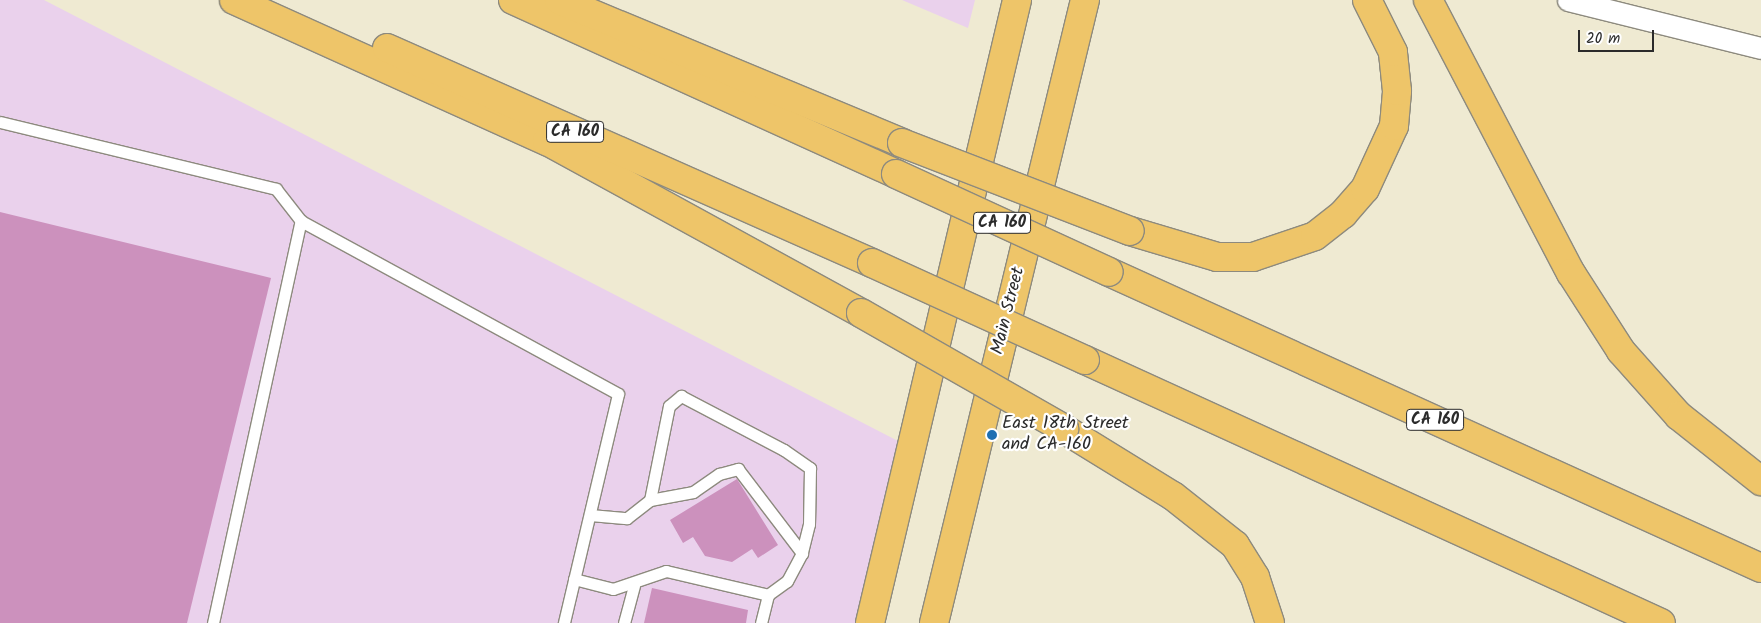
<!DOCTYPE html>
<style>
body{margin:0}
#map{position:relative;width:1761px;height:623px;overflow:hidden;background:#efead2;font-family:Kalam,sans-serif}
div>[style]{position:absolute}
.built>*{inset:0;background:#ead1ec}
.building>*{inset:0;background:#cc91bd}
.roads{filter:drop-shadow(1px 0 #8d8a7e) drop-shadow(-1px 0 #8d8a7e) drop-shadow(0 1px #8d8a7e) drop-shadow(0 -1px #8d8a7e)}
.service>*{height:11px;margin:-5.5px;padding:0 5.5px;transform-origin:5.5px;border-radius:5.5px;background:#fff}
.minor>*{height:21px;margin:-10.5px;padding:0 10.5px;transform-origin:10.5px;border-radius:10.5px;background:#fff}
.primary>*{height:28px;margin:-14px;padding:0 14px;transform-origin:14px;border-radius:14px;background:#eec569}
.motorway>*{height:28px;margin:-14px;padding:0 14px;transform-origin:14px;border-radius:14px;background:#eec569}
.bridges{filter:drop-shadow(1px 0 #8d8a7e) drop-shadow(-1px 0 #8d8a7e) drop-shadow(0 1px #8d8a7e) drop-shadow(0 -1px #8d8a7e)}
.motorway-bridge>*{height:28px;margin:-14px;padding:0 14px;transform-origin:14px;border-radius:14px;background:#eec569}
.dots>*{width:14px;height:14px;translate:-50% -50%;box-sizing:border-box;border:2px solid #fff;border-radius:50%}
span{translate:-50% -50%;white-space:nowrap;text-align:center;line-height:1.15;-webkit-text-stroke:4.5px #fff;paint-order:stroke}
.shield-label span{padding:1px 4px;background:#fff;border:1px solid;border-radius:4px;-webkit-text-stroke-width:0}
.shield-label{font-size:16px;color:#2b2b2b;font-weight:700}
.street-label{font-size:18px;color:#2b2b2b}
.poi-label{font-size:18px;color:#2b2b2b}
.left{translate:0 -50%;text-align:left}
.scale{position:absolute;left:1578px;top:30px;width:76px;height:22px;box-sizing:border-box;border:2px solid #2b2b2b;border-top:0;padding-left:6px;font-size:15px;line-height:18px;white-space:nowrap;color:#2b2b2b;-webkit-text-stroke:4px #fff;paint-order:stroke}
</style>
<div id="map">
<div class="built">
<i style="clip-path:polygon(0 0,44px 0,898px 441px,856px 623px,0 623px)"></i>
<i style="clip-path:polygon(902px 0,975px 0,968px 28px)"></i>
</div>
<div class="building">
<i style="clip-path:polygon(0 212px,271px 278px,187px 623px,0 623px)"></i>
<i style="clip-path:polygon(737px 479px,778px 545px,758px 558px,752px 549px,732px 562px,705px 556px,693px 537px,683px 543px,670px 520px)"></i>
<i style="clip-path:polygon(652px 588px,748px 610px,746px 623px,644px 623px)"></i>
</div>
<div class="roads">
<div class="service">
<i style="left:0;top:122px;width:284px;rotate:13.6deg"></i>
<i style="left:276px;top:189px;width:41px;rotate:52deg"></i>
<i style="left:301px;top:221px;width:361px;rotate:28.6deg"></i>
<i style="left:618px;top:394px;width:235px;rotate:103.3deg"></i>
<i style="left:650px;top:500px;width:44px;rotate:-10.5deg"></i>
<i style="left:693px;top:492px;width:32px;rotate:-35deg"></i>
<i style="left:719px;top:474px;width:20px;rotate:-15deg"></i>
<i style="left:738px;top:469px;width:106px;rotate:52.7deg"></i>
<i style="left:590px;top:515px;width:37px;rotate:5deg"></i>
<i style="left:627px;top:518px;width:29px;rotate:-38deg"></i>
<i style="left:650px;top:500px;width:96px;rotate:-78.6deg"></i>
<i style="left:669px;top:406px;width:16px;rotate:-40deg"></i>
<i style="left:681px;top:396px;width:116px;rotate:27.7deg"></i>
<i style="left:784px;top:450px;width:32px;rotate:35deg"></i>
<i style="left:810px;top:468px;width:56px;rotate:91deg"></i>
<i style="left:809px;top:524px;width:30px;rotate:104deg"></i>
<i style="left:802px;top:553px;width:32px;rotate:118deg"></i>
<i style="left:787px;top:581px;width:24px;rotate:144deg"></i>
<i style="left:768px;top:595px;width:29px;rotate:104deg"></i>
<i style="left:574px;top:579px;width:40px;rotate:14.4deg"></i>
<i style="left:613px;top:589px;width:56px;rotate:-18.8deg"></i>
<i style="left:666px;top:571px;width:105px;rotate:13.2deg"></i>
<i style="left:213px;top:623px;width:412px;rotate:-77.7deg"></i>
<i style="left:624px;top:623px;width:39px;rotate:-75deg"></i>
</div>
<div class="minor">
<i style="left:1568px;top:0;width:199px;rotate:14deg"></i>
</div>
<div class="primary">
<i style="left:870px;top:623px;width:640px;rotate:-76.72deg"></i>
<i style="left:934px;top:623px;width:641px;rotate:-76.38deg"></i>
</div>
<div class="motorway">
<i style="left:234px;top:0;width:343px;rotate:24.3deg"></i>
<i style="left:547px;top:141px;width:358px;rotate:28.7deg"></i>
<i style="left:513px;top:0;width:421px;rotate:24.4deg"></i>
<i style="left:559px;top:0;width:372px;rotate:22.6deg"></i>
<i style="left:1428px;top:0;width:308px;rotate:62.4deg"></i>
<i style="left:1571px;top:273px;width:93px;rotate:57.3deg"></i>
<i style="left:1621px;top:351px;width:87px;rotate:48.3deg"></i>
<i style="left:1679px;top:416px;width:105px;rotate:38.4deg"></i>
<i style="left:387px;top:48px;width:531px;rotate:23.91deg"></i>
<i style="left:1130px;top:231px;width:91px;rotate:16.6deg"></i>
<i style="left:1217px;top:257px;width:36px"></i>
<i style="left:1253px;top:257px;width:65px;rotate:-18.7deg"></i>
<i style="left:1315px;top:236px;width:36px;rotate:-38deg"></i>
<i style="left:1343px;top:214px;width:33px;rotate:-49deg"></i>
<i style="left:1365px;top:189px;width:69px;rotate:-65.3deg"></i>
<i style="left:1394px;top:126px;width:35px;rotate:-85deg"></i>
<i style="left:1397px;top:91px;width:39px;rotate:-96deg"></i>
<i style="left:1393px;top:52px;width:58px;rotate:-116.6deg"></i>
<i style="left:1109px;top:272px;width:716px;rotate:24.42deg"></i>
<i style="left:1085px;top:360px;width:633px;rotate:24.54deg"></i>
<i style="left:1064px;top:429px;width:128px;rotate:31.6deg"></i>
<i style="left:1173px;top:496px;width:79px;rotate:38.3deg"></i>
<i style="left:1235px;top:545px;width:38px;rotate:58deg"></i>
<i style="left:1255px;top:577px;width:48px;rotate:71.9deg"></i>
</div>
</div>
<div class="bridges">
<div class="motorway-bridge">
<i style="left:902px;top:143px;width:244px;rotate:21.1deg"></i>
<i style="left:896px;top:174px;width:234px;rotate:24.7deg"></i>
<i style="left:872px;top:263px;width:234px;rotate:24.5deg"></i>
<i style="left:861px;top:313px;width:234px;rotate:29.7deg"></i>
</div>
</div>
<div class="dots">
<i style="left:992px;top:435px;background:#1f6fb2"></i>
</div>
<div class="shield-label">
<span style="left:575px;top:132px">CA 160</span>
<span style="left:1002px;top:223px">CA 160</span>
<span style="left:1435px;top:420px">CA 160</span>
</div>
<div class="street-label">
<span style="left:1009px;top:311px;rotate:-76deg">Main Street</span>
</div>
<div class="poi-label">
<span class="left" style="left:1002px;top:435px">East 18th Street<br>and CA-160</span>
</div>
<div class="scale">20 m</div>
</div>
